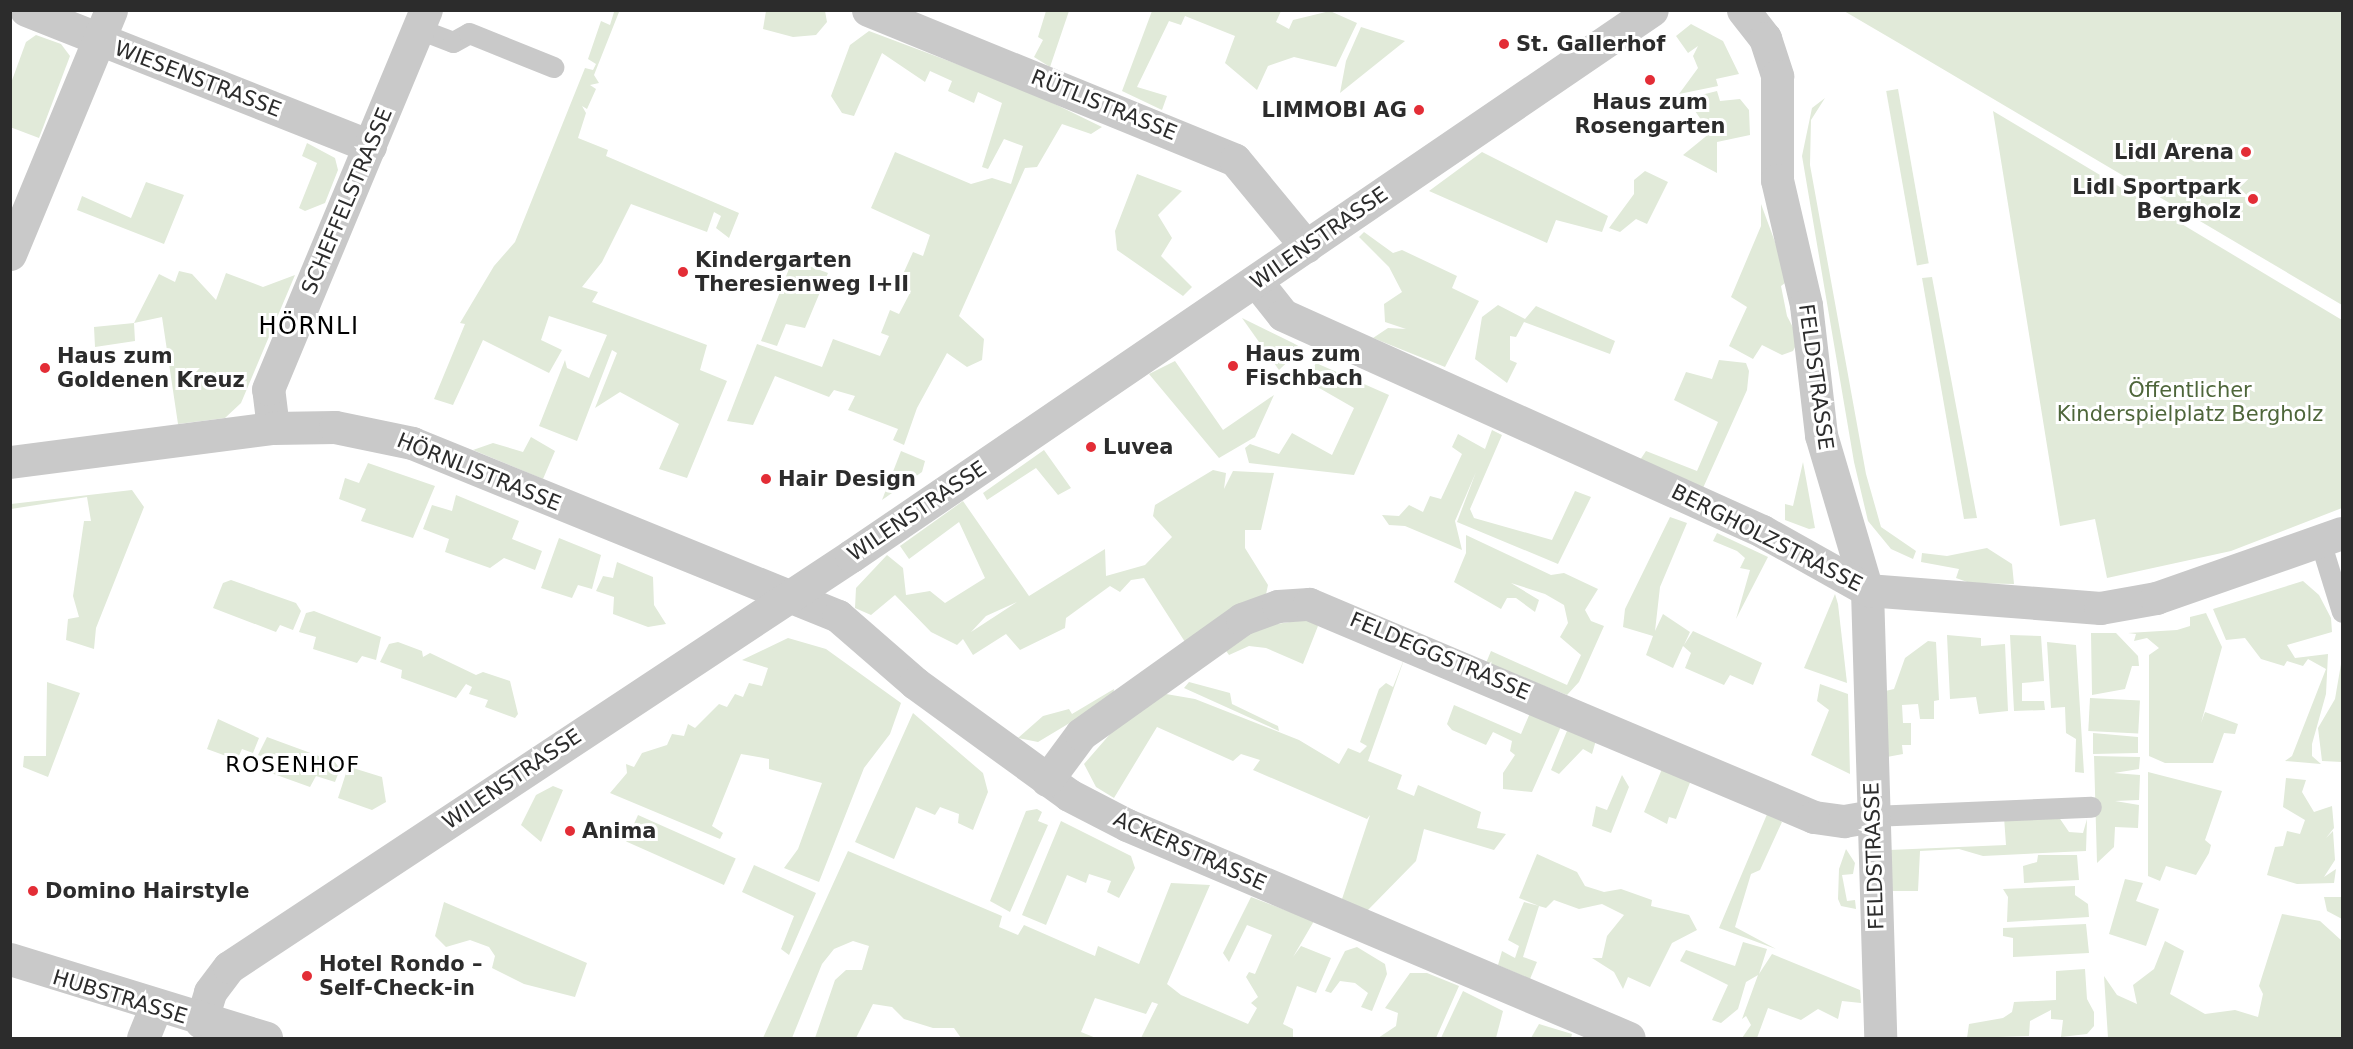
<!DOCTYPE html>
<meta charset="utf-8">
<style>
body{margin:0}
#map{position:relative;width:2353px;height:1049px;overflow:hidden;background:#fff;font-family:"DejaVu Sans",sans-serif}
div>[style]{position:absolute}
.green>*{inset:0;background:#e1ead9;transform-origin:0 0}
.service>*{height:21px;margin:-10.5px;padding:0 10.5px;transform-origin:10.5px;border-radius:10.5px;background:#c9c9c9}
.minor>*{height:33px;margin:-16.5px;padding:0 16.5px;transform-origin:16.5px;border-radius:16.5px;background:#c9c9c9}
.tertiary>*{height:33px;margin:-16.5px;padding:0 16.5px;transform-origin:16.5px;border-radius:16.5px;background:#c9c9c9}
.dots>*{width:16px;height:16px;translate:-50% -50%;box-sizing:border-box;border:3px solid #fff;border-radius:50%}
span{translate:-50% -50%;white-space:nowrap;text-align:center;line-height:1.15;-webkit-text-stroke:6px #fff;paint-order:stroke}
.poi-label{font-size:21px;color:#2c2c2c;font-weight:700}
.left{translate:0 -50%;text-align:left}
.right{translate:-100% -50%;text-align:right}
.street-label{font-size:21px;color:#2c2c2c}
.park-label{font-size:21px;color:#4e663a}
.neighbourhood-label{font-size:22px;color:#000;letter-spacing:1.5px}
.quarter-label{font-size:24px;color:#000;letter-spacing:1.5px}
.frame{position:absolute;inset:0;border:12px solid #2c2c2c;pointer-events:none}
</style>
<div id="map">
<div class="green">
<i style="clip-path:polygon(766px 11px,825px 11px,827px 22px,816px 35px,793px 37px,763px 29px)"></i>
<i style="clip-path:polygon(1046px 11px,1069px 11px,1050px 67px,1034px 57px,1043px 40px,1038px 37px)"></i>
<i style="clip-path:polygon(1152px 11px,1281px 11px,1276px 22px,1289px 29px,1293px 20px,1330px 11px,1357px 23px,1336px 67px,1294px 57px,1268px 66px,1257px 90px,1225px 63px,1235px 36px,1185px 16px,1181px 25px,1169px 21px,1137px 87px,1167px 96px,1162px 110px,1122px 91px)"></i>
<i style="clip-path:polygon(1844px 11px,2342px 11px,2342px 305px,1897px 42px)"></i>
<i style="clip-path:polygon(614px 12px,619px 12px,594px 75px,599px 83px,590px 85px,596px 89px,587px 109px,582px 106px,586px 113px,578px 138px,608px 150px,606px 156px,739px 213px,729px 238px,716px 228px,721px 216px,714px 212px,707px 232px,631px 204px,602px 262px,582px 287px,598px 292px,592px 302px,707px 345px,700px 370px,727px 381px,687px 478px,659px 469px,679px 424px,620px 392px,595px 408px,617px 353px,612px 350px,577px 441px,539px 426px,565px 360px,567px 368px,589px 378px,607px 335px,549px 316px,541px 340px,562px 350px,549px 373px,483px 340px,453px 405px,434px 399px,465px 324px,460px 323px,494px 266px,515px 242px,585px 68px,593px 70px,596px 64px,588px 59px,601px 21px,610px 25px)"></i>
<i style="clip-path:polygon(1691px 24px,1723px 41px,1739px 74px,1716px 79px,1718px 86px,1679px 94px,1698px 68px,1693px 56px,1698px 46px,1688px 53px,1676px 36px)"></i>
<i style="clip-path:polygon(1361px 27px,1405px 41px,1340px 93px,1346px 61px)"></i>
<i style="clip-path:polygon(869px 31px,1026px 90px,1102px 127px,1091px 134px,1062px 124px,1037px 167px,1025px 168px,959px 316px,984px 339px,982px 360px,967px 367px,947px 353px,917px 408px,904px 445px,893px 440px,898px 429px,848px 410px,855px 396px,834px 390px,829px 397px,775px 376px,753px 425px,727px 421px,757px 344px,822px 367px,833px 339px,880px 356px,889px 336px,881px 333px,890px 310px,899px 314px,911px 291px,899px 283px,913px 252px,923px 256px,930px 235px,871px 208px,895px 152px,971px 184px,992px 178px,1011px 184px,1023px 146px,1004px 139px,988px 169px,982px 167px,1002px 103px,978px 92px,974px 103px,948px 91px,952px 81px,930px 71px,925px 82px,882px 53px,854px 116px,842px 113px,831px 96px,850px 45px)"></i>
<i style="clip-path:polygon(36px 35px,61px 44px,70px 56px,39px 138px,10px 127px,11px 83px,26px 42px)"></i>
<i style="left:1898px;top:89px;width:177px;height:12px;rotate:80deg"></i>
<i style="clip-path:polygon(1717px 91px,1720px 101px,1740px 99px,1749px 110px,1750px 135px,1717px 142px,1717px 173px,1683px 155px,1710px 133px,1691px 105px,1681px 100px)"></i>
<i style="clip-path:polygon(1825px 98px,1811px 120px,1810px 165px,1866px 474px,1881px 527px,1916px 551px,1913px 559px,1891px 549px,1868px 521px,1854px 462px,1802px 156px,1812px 108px)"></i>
<i style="clip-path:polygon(1993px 111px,2342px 320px,2342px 508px,2231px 551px,2107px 578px,2095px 519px,2060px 526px)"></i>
<i style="clip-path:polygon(307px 143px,335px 158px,338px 170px,325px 203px,305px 211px,299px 208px,317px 163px,302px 156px)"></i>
<i style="clip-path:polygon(1482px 152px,1608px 216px,1602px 232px,1556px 220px,1547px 243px,1429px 191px)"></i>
<i style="clip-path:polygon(1645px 171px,1668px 182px,1647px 224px,1636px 219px,1620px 232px,1609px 228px,1634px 194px,1634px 180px)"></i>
<i style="clip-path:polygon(1137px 174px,1182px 191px,1158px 215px,1172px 238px,1161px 256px,1192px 287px,1183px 296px,1117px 250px,1115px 231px)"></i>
<i style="clip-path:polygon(146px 182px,184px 195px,164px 244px,77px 210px,82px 196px,131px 218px)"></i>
<i style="clip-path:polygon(1761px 204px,1789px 280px,1781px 286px,1787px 316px,1799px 339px,1793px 351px,1782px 355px,1762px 345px,1753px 359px,1729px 346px,1747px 307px,1731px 297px,1761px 226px)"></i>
<i style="clip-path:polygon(1364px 232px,1393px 253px,1402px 250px,1457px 276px,1452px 288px,1479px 301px,1445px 367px,1373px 338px,1388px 328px,1406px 329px,1385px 322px,1384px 304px,1402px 292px,1389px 267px,1359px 237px)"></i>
<i style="clip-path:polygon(801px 263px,828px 273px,805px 328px,786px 324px,777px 346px,761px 341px,790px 266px)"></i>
<i style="clip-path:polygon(179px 271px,192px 274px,216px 300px,226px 273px,263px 287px,295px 275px,241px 403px,225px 418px,178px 424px,162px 317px,134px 323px,135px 341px,95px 347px,94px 327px,134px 323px,159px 274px,175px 282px)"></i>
<i style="clip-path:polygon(1932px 277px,1977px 518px,1964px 519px,1922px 278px)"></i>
<i style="clip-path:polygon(1498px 305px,1525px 319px,1536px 306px,1615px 341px,1610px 354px,1524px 322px,1516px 337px,1510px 336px,1510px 360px,1517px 363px,1507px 383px,1475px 359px,1482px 317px)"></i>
<i style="clip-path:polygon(1242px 318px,1293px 343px,1302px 348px,1279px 370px)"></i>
<i style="clip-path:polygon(1719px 360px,1746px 363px,1749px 371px,1747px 390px,1703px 488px,1640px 460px,1646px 451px,1697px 471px,1718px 422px,1674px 400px,1686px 372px,1712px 379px)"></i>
<i style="clip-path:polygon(1175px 361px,1223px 430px,1274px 395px,1255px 437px,1219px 458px,1149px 374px)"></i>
<i style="clip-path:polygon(1316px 363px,1389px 395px,1354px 475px,1249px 463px,1245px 448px,1250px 444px,1279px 454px,1292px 433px,1332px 455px,1354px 408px,1307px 381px)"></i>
<i style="clip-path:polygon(1492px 430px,1502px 435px,1470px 509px,1474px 518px,1552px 540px,1575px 491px,1591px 497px,1558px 564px,1457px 522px,1476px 472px,1455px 521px,1462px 550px,1405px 526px,1389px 525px,1382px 515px,1399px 516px,1409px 505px,1423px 512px,1430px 496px,1441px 499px,1462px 454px,1452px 447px,1458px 434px,1485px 449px)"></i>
<i style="clip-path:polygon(531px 437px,555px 451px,543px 479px,473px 450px,493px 443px,523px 452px)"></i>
<i style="clip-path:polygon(1044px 450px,1071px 488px,1058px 495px,1036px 468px,987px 500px,983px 493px)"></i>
<i style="clip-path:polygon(901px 451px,925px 461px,922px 472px,882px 500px)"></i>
<i style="clip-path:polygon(1803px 462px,1815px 528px,1809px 529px,1785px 520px,1785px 504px,1793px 506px)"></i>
<i style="clip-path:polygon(368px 463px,435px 486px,413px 538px,361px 521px,366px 509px,339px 499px,345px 478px,359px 483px)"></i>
<i style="clip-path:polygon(evenodd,1213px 470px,1226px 473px,1224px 489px,1233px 471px,1274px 473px,1261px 530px,1245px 530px,1245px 548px,1268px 585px,1265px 599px,1185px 642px,1144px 578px,1131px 580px,1120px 592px,1110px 586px,1066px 618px,1065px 628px,1020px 650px,1006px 634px,973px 655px,963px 639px,957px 645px,931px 632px,895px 595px,871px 615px,855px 608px,856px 588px,887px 555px,903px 568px,906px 595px,930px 591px,945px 603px,985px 578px,959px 522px,909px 559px,900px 546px,963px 501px,1029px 596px,1105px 549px,1106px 576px,1145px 565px,1172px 537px,1153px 516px,1155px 505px,1213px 470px,1017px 602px,971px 632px,986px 616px,1017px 602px)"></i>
<i style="clip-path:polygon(132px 490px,144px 507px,96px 628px,94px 649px,66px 640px,68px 619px,79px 617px,73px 596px,84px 521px,91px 521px,87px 497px,11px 509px,11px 504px)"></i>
<i style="clip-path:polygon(456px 495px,519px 521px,512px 539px,542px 551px,535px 570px,504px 558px,490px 568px,445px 552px,449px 539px,423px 529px,432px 505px,452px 511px)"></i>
<i style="clip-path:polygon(1670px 517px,1687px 523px,1660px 587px,1655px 631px,1663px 614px,1690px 632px,1684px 645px,1693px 631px,1762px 663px,1753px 685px,1730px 675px,1724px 685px,1685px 668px,1691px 653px,1683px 646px,1673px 668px,1646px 655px,1653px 636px,1623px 627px,1625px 609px)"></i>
<i style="clip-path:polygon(1717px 533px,1768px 557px,1736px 619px,1750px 570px,1740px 568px,1745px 558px,1737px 551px,1713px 541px)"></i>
<i style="clip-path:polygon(1466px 535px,1551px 575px,1564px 573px,1598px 589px,1585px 610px,1591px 621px,1604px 626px,1579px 682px,1567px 695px,1486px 663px,1491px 651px,1567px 685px,1581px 655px,1560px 637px,1568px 623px,1564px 605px,1545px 594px,1511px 583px,1539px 600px,1535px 612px,1516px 598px,1507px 598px,1501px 609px,1454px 582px,1466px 553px)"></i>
<i style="clip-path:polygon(559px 538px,601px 555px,592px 589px,578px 585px,572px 598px,541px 588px)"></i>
<i style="clip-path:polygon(1987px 548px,2012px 564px,2014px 584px,1970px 583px,1956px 578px,1959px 569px,1921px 562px,1922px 553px,1947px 556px)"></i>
<i style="clip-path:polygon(617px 562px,653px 577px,654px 605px,666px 624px,648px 627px,613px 614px,614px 597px,596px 591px,603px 576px,613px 578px)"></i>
<i style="clip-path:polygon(231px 580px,296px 603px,301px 611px,293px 630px,280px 625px,276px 632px,213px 608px,223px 583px)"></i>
<i style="clip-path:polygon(2303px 581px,2319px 595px,2331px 618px,2332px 632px,2287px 645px,2295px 658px,2328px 654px,2326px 694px,2312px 744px,2312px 756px,2321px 764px,2285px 761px,2292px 756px,2326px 669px,2308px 659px,2303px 666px,2287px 661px,2284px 666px,2261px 659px,2245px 638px,2226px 640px,2213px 609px)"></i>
<i style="clip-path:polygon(1835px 594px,1838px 604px,1847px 683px,1804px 668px)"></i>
<i style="clip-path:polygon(314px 611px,381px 637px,376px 660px,362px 656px,357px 663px,313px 649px,316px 637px,299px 632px,306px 613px)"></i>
<i style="clip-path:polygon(2206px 613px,2222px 647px,2201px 723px,2205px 712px,2238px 724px,2235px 734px,2224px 733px,2213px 763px,2165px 763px,2149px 756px,2149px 655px,2159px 648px,2147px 638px,2134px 641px,2136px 634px,2128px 633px,2177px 630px,2190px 626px,2190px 617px)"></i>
<i style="clip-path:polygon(1310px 619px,1318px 626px,1303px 664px,1266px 648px,1249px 646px,1229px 655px,1224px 648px,1257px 627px)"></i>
<i style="clip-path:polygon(2091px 633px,2116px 633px,2138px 656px,2139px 666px,2132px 666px,2125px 689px,2092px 695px)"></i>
<i style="clip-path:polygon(1947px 635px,1981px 638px,1981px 646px,2005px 644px,2008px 711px,1979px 714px,1976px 697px,1950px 699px)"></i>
<i style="clip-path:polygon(2010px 635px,2041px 636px,2044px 681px,2022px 683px,2022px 701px,2044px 701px,2045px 710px,2014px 711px)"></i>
<i style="clip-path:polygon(788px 638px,826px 649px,901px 703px,890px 734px,864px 768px,819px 882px,784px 868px,798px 849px,822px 783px,769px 769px,769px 759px,741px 754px,712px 826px,723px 833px,720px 839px,610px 793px,627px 773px,626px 764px,634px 767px,642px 753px,667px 745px,672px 734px,684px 736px,688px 724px,695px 728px,719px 704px,727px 707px,735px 694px,743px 697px,749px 683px,762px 686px,768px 668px,742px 660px)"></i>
<i style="clip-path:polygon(1928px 641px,1936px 642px,1939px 700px,1934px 701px,1934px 719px,1920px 719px,1918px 704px,1902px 705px,1903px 723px,1911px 723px,1911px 745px,1902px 745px,1903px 754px,1887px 757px,1881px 692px,1894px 689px,1905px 658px)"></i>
<i style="clip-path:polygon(398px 642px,422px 651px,423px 657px,430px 653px,476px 675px,483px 672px,510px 681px,518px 714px,515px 718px,485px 707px,488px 700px,469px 694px,472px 687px,466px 684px,456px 698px,401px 678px,402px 670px,380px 662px,389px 644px)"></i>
<i style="clip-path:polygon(2047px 642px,2076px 645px,2084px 773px,2075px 772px,2076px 739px,2066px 733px,2065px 707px,2051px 708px)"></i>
<i style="clip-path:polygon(1406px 654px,1368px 761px,1402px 775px,1397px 789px,1414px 796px,1418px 785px,1481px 812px,1477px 828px,1506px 834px,1494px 850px,1424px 829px,1416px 861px,1366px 912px,1341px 902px,1370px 815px,1367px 819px,1253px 770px,1260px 760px,1241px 754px,1233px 761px,1157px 727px,1114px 798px,1096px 787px,1084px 764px,1124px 718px,1166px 694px,1195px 699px,1299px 740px,1339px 764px,1348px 748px,1360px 753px,1367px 746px,1360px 742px,1379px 689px,1386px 683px,1393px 687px)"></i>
<i style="clip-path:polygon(2341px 664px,2342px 762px,2322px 761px,2318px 728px,2335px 699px)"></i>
<i style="clip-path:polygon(47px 682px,80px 693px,48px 777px,23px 767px,24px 756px,46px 756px)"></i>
<i style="clip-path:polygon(1189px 682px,1230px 693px,1232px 704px,1278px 726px,1279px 731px,1184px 688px)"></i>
<i style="clip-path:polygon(1820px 684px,1848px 694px,1850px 774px,1811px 755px,1829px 710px,1817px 701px)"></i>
<i style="clip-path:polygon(1114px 689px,1113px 697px,1038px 742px,1018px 738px,1043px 716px,1069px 709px,1072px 714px)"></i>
<i style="left:2090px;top:698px;width:50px;height:33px;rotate:3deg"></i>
<i style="clip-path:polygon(1454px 705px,1521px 734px,1533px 706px,1563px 722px,1532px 792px,1503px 789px,1503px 773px,1515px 755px,1510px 751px,1512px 741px,1493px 732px,1486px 745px,1452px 730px,1447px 724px)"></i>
<i style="clip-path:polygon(913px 713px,983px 773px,988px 792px,973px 830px,958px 823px,959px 814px,940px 807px,935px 815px,916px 807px,894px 859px,855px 842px)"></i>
<i style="clip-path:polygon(218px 719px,259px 738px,253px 753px,242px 749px,237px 760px,207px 749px)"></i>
<i style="clip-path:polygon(1569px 726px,1597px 737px,1592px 754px,1583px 749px,1559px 774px,1551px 770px)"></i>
<i style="clip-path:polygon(2093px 733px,2138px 737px,2138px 753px,2093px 754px)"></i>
<i style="clip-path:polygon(267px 737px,335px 762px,340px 769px,335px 782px,316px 776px,310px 787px,271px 773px,274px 761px,258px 755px)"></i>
<i style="clip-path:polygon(2094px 756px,2140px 757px,2139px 769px,2114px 773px,2140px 775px,2139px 800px,2115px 801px,2139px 805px,2138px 828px,2115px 827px,2114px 847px,2097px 863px)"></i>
<i style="clip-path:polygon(353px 768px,382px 777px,386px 802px,372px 810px,338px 798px,347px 770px)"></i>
<i style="clip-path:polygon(1662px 769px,1691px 780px,1676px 819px,1669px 817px,1667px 824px,1644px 812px)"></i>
<i style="clip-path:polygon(2148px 772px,2222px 791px,2205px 840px,2211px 845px,2209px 853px,2196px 875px,2166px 866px,2160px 881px,2148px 876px)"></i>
<i style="clip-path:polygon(1622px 775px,1629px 787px,1611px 833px,1592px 826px,1596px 806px,1607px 810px)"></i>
<i style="clip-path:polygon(2286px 778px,2306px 780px,2302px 792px,2314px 812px,2332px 806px,2334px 828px,2326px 838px,2333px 831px,2335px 860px,2324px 877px,2336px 869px,2334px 883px,2297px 884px,2267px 875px,2275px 847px,2283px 846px,2287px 831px,2300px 834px,2305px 820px,2283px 807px)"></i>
<i style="clip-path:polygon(553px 786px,563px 790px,541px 842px,521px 825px,536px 795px)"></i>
<i style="clip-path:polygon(1037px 809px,1042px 812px,1038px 821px,1048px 825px,1010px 912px,990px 901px,1026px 811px)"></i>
<i style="clip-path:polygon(1768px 812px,1782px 822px,1760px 870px,1751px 874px,1735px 927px,1776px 949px,1719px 928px)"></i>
<i style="clip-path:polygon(2056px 813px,2069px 832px,2083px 833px,2087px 819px,2086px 851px,1983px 856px,1959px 849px,1920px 851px,1918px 891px,1890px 891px,1889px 850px,2006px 845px,2004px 817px)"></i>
<i style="left:638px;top:815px;width:107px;height:29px;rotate:24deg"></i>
<i style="clip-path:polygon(1061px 821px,1131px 856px,1135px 868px,1119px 898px,1107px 892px,1111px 881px,1089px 874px,1086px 883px,1067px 875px,1046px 925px,1022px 915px)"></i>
<i style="clip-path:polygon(1846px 849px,1855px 863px,1853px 874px,1842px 875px,1843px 880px,1847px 901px,1855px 900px,1856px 909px,1841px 906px,1838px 899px,1839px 869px)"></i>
<i style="clip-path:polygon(848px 851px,1002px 916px,999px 927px,1018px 935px,1024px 925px,1095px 956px,1098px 946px,1139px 964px,1171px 883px,1210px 885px,1167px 984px,1181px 995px,1248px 1024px,1257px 1008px,1251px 1003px,1258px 997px,1246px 977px,1249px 972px,1255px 974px,1272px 935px,1247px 925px,1229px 962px,1223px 953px,1251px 897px,1314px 921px,1293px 957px,1301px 946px,1331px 958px,1316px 993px,1297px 986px,1283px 1024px,1293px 1029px,1293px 1038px,1141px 1038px,1158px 1004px,1152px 1002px,1146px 1014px,1095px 998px,1081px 1032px,1096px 1038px,961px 1038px,954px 1028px,933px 1028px,904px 1019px,892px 1007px,873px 1004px,856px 1038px,815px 1038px,835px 980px,846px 970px,862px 970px,869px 946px,853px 941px,834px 949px,822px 964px,792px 1038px,763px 1038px)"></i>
<i style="clip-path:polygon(1537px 854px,1577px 872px,1585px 886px,1604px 892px,1621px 889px,1652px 900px,1651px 906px,1689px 915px,1697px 930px,1672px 943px,1650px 987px,1628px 977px,1623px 989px,1614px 972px,1592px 958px,1602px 958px,1607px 936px,1624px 915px,1602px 904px,1579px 909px,1554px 900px,1546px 908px,1539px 906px,1523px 957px,1537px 962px,1530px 979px,1498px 965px,1502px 951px,1515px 958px,1519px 946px,1508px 940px,1524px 902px,1539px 906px,1519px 898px)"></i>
<i style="clip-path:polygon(2038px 855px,2077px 855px,2079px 880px,2024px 883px,2023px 866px,2037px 862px)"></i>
<i style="clip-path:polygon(754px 865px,816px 893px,789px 955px,781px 949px,794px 916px,742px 892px)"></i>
<i style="clip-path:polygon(2125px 879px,2143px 883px,2136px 901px,2159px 909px,2146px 946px,2109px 934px)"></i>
<i style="clip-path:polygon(2075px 886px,2075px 895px,2088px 904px,2089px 917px,2007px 922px,2008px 897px,2003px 889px)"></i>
<i style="clip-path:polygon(2324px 897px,2342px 897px,2342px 919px,2327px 911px)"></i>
<i style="clip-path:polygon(444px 902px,587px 963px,575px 997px,524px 984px,492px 968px,495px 956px,489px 947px,470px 940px,446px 947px,435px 936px)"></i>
<i style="clip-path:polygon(2282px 914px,2320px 921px,2342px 941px,2342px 1038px,2108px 1038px,2104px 976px,2117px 995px,2137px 1004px,2133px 985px,2154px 969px,2165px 941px,2184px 951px,2170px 994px,2205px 1014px,2235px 1010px,2258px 1017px,2263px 994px,2259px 986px)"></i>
<i style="clip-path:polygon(2086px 924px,2089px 953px,2013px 957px,2013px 938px,2003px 936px,2003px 928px)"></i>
<i style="clip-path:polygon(1743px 942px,1767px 949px,1759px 974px,1772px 954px,1860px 990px,1861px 1003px,1842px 1001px,1838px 1019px,1818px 1009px,1801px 1020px,1768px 1008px,1757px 1038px,1742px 1038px,1751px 1025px,1746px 1016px,1742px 1019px,1758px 975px,1746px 982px,1738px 1009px,1721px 1023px,1712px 1020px,1728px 985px,1680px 961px,1686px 950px,1735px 966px)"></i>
<i style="clip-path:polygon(1357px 947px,1385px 964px,1387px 974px,1372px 1011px,1361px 1007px,1368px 993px,1355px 983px,1340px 981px,1331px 993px,1325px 991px,1345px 951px)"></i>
<i style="clip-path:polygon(2085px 969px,2087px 999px,2094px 1012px,2094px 1026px,2087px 1034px,2061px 1037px,2063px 1020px,2051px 1019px,2051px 1010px,2030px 1021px,2029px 1036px,1967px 1038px,1969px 1024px,2003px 1018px,2012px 1012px,2014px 1002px,2056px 1000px,2056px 971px)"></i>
<i style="clip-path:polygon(1410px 973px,1427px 973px,1459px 986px,1436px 1038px,1378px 1038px,1396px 1026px,1398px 1013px,1385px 1008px)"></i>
<i style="clip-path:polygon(1463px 991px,1503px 1011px,1496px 1038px,1441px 1038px)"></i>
<i style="clip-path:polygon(1539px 1024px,1572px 1034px,1571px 1038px,1531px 1038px)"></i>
</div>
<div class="service">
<i style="left:419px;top:29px;width:36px;rotate:21deg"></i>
<i style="left:453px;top:42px;width:18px;rotate:-29deg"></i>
<i style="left:469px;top:33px;width:91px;rotate:22deg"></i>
<i style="left:2320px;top:541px;width:74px;rotate:72.8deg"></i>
<i style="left:1872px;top:816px;width:219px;rotate:-2.4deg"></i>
</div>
<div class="minor">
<i style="left:26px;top:10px;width:370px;rotate:21.6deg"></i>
<i style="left:868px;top:10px;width:396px;rotate:22.2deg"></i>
<i style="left:1235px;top:160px;width:112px;rotate:50.5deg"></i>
<i style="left:1743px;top:10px;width:36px;rotate:52deg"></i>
<i style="left:1765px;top:38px;width:40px;rotate:72deg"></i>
<i style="left:1777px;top:76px;width:104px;rotate:90deg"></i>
<i style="left:1777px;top:180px;width:128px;rotate:76.9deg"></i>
<i style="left:1806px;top:305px;width:131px;rotate:83.4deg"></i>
<i style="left:1821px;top:435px;width:162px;rotate:73.5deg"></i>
<i style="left:1867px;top:590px;width:448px;rotate:88.3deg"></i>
<i style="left:10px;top:254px;width:264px;rotate:-67.5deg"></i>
<i style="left:1256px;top:281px;width:43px;rotate:51.5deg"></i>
<i style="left:1283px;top:315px;width:525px;rotate:24.27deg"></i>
<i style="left:1762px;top:531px;width:120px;rotate:29.3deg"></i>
<i style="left:1867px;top:590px;width:234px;rotate:4.4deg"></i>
<i style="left:2100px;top:608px;width:57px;rotate:-10.1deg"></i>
<i style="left:2156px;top:598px;width:197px;rotate:-19.3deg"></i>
<i style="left:273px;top:428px;width:39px;rotate:-97deg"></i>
<i style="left:268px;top:389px;width:411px;rotate:-67.4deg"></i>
<i style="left:10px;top:462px;width:265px;rotate:-7.4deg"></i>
<i style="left:273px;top:428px;width:62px;rotate:-0.9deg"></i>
<i style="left:335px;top:427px;width:79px;rotate:11.7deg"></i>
<i style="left:412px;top:443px;width:460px;rotate:22.1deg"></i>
<i style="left:838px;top:616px;width:102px;rotate:41deg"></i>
<i style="left:915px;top:683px;width:190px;rotate:36deg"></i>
<i style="left:1069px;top:795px;width:65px;rotate:27.3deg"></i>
<i style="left:1127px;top:825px;width:545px;rotate:22.99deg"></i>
<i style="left:1047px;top:780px;width:57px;rotate:-53.5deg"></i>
<i style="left:1081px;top:734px;width:198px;rotate:-35.5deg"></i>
<i style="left:1242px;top:619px;width:38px;rotate:-20deg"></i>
<i style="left:1278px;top:606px;width:31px;rotate:-4deg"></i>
<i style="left:1309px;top:604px;width:548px;rotate:22.87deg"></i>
<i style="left:1814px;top:817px;width:30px;rotate:8deg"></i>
<i style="left:1844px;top:821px;width:28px;rotate:-10deg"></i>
<i style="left:201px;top:1022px;width:31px;rotate:-73deg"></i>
<i style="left:210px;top:992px;width:31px;rotate:-53deg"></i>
<i style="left:229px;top:967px;width:746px;rotate:-33.46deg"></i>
<i style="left:851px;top:556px;width:969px;rotate:-34.28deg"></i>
<i style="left:143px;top:1038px;width:32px;rotate:-68deg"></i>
</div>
<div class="tertiary">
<i style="left:10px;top:959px;width:268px;rotate:17.1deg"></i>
</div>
<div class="dots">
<i style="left:1504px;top:44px;background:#e32d36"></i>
<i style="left:1650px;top:80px;background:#e32d36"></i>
<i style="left:1419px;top:110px;background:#e32d36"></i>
<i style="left:2246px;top:152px;background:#e32d36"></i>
<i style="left:2253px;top:199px;background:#e32d36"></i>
<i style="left:683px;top:272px;background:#e32d36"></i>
<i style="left:1233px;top:366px;background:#e32d36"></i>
<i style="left:45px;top:368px;background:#e32d36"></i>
<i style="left:1091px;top:447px;background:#e32d36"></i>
<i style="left:766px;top:479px;background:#e32d36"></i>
<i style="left:570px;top:831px;background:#e32d36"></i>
<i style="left:33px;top:891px;background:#e32d36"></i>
<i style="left:307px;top:976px;background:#e32d36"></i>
</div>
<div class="poi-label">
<span class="left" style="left:1516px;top:44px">St. Gallerhof</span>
<span style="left:1650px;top:114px">Haus zum<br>Rosengarten</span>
<span class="right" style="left:1407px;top:110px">LIMMOBI AG</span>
<span class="right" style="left:2234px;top:152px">Lidl Arena</span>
<span class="right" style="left:2241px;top:199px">Lidl Sportpark<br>Bergholz</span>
<span class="left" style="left:695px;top:272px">Kindergarten<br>Theresienweg I+II</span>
<span class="left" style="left:1245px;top:366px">Haus zum<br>Fischbach</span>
<span class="left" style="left:57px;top:368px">Haus zum<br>Goldenen Kreuz</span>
<span class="left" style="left:1103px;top:447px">Luvea</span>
<span class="left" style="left:778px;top:479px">Hair Design</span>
<span class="left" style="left:582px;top:831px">Anima</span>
<span class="left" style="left:45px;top:891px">Domino Hairstyle</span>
<span class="left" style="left:319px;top:976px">Hotel Rondo –<br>Self-Check-in</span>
</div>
<div class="street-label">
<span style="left:198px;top:79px;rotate:21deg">WIESENSTRASSE</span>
<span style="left:1104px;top:105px;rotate:22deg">RÜTLISTRASSE</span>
<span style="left:347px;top:201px;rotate:-67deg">SCHEFFELSTRASSE</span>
<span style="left:1319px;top:238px;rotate:-35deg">WILENSTRASSE</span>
<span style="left:1816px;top:377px;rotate:82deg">FELDSTRASSE</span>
<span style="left:479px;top:472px;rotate:22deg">HÖRNLISTRASSE</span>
<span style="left:917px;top:511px;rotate:-34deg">WILENSTRASSE</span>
<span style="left:1767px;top:538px;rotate:27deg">BERGHOLZSTRASSE</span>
<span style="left:1440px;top:656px;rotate:23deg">FELDEGGSTRASSE</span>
<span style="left:512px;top:779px;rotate:-34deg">WILENSTRASSE</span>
<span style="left:1190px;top:851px;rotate:24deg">ACKERSTRASSE</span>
<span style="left:1874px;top:856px;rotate:-92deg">FELDSTRASSE</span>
<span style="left:120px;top:997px;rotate:17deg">HUBSTRASSE</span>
</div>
<div class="park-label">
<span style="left:2190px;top:402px">Öffentlicher<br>Kinderspielplatz Bergholz</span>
</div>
<div class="neighbourhood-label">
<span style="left:293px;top:765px">ROSENHOF</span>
</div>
<div class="quarter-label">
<span style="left:309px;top:327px">HÖRNLI</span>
</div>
<div class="frame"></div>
</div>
